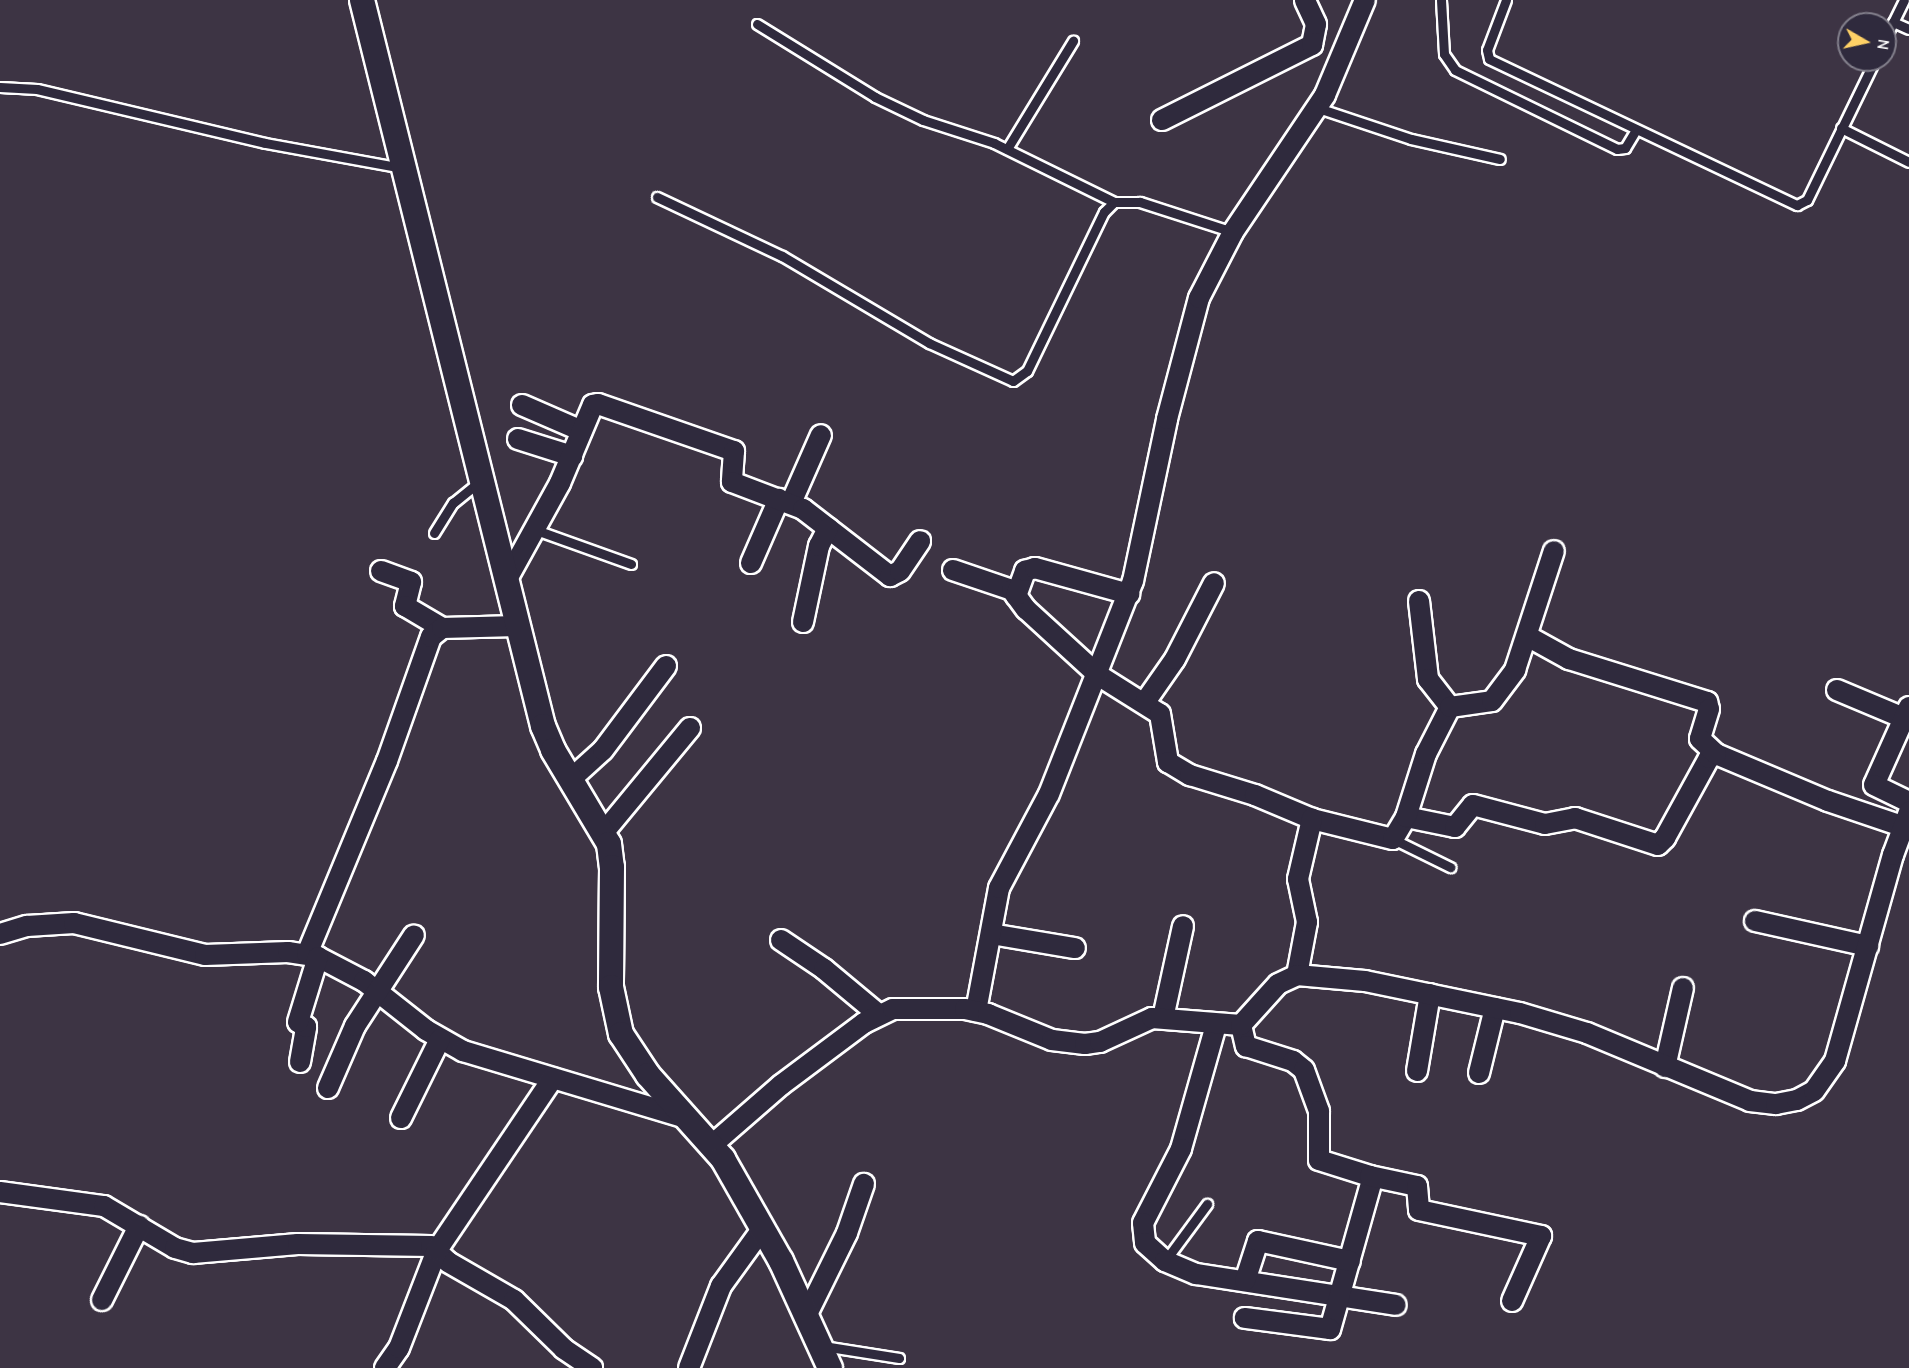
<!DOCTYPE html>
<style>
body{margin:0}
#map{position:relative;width:1909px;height:1368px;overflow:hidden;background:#3d3444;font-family:"Comic Neue",sans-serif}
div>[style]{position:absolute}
.roads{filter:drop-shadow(2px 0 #fff) drop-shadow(-2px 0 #fff) drop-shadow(0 2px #fff) drop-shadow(0 -2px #fff)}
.service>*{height:9px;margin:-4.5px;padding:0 4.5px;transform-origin:4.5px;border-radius:4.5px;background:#2f2a3d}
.minor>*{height:20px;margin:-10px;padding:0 10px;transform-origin:10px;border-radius:10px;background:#2f2a3d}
.tertiary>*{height:24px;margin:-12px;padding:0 12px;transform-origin:12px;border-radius:12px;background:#2f2a3d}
span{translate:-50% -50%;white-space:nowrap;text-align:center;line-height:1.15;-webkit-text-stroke:6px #2f2a3d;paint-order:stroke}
.north{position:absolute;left:1837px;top:12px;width:60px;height:60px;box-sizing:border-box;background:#2f2a3d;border:2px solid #827f8b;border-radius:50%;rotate:99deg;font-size:16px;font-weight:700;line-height:24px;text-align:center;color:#fff}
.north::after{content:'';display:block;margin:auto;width:21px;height:27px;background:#ffd166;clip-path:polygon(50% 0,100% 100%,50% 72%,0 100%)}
</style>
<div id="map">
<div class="roads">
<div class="service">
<i style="left:1441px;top:0;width:54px;rotate:86.8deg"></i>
<i style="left:1444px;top:54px;width:19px;rotate:55deg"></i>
<i style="left:1455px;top:70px;width:180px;rotate:26deg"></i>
<i style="left:1617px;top:149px;width:8px;rotate:-7deg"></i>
<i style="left:1625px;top:148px;width:21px;rotate:-59deg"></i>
<i style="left:1506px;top:0;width:53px;rotate:110.8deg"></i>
<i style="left:1487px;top:50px;width:9px;rotate:77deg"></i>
<i style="left:1489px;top:59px;width:341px;rotate:25.4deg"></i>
<i style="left:1797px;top:205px;width:11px;rotate:-27deg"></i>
<i style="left:1807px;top:200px;width:156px;rotate:-64.1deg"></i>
<i style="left:1893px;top:22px;width:17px;rotate:24deg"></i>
<i style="left:757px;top:24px;width:139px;rotate:31.7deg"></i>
<i style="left:875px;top:97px;width:53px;rotate:25.6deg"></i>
<i style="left:923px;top:120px;width:75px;rotate:17.9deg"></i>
<i style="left:994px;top:143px;width:134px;rotate:26.2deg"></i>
<i style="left:1885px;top:39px;width:43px;rotate:-64deg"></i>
<i style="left:0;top:87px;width:37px;rotate:3deg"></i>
<i style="left:37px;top:89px;width:234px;rotate:13.3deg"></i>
<i style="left:265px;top:143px;width:140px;rotate:10.3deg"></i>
<i style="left:1318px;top:108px;width:98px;rotate:18.4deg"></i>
<i style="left:1411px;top:139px;width:91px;rotate:12.7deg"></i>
<i style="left:1841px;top:128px;width:76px;rotate:26.6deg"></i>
<i style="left:1007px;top:149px;width:127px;rotate:-58.6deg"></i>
<i style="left:657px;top:197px;width:138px;rotate:25.3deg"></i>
<i style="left:782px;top:256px;width:171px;rotate:30.6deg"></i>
<i style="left:929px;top:343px;width:92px;rotate:24.3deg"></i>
<i style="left:1013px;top:381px;width:17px;rotate:-36deg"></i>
<i style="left:1027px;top:371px;width:177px;rotate:-64.2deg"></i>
<i style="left:1104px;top:212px;width:14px;rotate:-45deg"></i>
<i style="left:1114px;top:202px;width:26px"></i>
<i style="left:1140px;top:202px;width:98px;rotate:17.9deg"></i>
<i style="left:536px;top:530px;width:101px;rotate:19.7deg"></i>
<i style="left:434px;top:533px;width:36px;rotate:-58deg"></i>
<i style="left:453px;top:503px;width:33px;rotate:-39deg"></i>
<i style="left:1393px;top:839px;width:64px;rotate:26.2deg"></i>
<i style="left:1165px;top:1261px;width:71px;rotate:-53.6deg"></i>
<i style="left:823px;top:1346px;width:77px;rotate:9deg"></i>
</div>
<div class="minor">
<i style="left:1162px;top:120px;width:168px;rotate:-26.6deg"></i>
<i style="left:1312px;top:45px;width:21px;rotate:-79deg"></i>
<i style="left:1316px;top:24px;width:26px;rotate:-115deg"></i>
<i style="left:522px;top:405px;width:65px;rotate:23.4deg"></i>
<i style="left:518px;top:439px;width:57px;rotate:17.5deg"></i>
<i style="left:791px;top:503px;width:74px;rotate:-66.2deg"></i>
<i style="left:751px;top:563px;width:70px;rotate:-66.4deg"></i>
<i style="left:953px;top:570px;width:62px;rotate:18.7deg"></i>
<i style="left:1012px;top:590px;width:24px;rotate:54deg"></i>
<i style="left:1026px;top:609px;width:98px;rotate:42.5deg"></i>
<i style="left:1098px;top:675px;width:73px;rotate:32.2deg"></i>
<i style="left:1160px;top:714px;width:49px;rotate:80.5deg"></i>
<i style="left:1168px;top:762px;width:26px;rotate:31deg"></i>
<i style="left:1190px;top:775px;width:68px;rotate:17.1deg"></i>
<i style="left:1255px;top:795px;width:62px;rotate:22.8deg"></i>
<i style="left:1312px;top:819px;width:83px;rotate:13.9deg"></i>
<i style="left:1393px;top:839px;width:26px;rotate:-59deg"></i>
<i style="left:1406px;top:817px;width:50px;rotate:11.5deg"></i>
<i style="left:1455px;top:827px;width:28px;rotate:-51deg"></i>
<i style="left:1473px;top:805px;width:74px;rotate:14.8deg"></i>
<i style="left:1545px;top:824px;width:31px;rotate:-11deg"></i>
<i style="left:1575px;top:818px;width:87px;rotate:18deg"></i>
<i style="left:1658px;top:845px;width:10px;rotate:-45deg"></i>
<i style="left:1665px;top:838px;width:91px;rotate:-61.2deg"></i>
<i style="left:1709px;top:758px;width:8px;rotate:-30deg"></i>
<i style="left:1716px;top:754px;width:121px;rotate:22.8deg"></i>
<i style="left:1828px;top:801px;width:78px;rotate:18.7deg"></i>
<i style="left:381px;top:571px;width:32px;rotate:20deg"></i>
<i style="left:411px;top:582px;width:25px;rotate:104deg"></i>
<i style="left:405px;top:606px;width:43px;rotate:30.7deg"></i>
<i style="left:506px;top:581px;width:112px;rotate:-61.1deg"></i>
<i style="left:560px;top:483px;width:85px;rotate:-67.1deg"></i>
<i style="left:593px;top:405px;width:5px;rotate:-11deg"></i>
<i style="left:598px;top:404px;width:144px;rotate:19.1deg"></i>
<i style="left:734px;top:451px;width:31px;rotate:94deg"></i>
<i style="left:732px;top:482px;width:76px;rotate:20.8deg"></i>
<i style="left:803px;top:509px;width:110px;rotate:37.6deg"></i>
<i style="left:890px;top:576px;width:11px;rotate:-27deg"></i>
<i style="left:900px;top:571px;width:36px;rotate:-56deg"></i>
<i style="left:1016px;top:596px;width:27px;rotate:-70deg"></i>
<i style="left:1025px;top:571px;width:10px;rotate:-17deg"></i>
<i style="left:1035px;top:568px;width:98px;rotate:15.5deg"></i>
<i style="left:1419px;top:601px;width:79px;rotate:83.4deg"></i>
<i style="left:1428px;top:679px;width:36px;rotate:52deg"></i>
<i style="left:803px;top:622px;width:78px;rotate:-78.1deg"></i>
<i style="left:819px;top:546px;width:20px;rotate:-63deg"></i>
<i style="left:1529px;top:637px;width:46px;rotate:28.8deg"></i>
<i style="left:1569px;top:659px;width:145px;rotate:17.3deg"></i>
<i style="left:1707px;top:702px;width:7px;rotate:74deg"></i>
<i style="left:1709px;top:709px;width:31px;rotate:107deg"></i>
<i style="left:1700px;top:739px;width:22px;rotate:43deg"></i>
<i style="left:1837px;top:690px;width:73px;rotate:22.7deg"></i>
<i style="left:1145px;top:702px;width:52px;rotate:-55.1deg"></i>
<i style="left:1175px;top:659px;width:85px;rotate:-62.8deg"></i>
<i style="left:1909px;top:707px;width:85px;rotate:114.2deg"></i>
<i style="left:1874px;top:785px;width:39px;rotate:26deg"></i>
<i style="left:571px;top:779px;width:43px;rotate:-42.2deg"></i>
<i style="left:603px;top:750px;width:105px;rotate:-53.1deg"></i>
<i style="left:1406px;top:817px;width:66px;rotate:-72.4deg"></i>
<i style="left:1426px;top:754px;width:53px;rotate:-62.9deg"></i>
<i style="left:1450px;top:707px;width:42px;rotate:-8.1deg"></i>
<i style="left:1492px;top:701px;width:39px;rotate:-53deg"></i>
<i style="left:1515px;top:670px;width:125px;rotate:-71.9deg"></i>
<i style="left:604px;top:832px;width:135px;rotate:-50.4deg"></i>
<i style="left:1755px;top:921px;width:116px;rotate:12.5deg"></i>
<i style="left:0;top:934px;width:28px;rotate:-17deg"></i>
<i style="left:27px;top:926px;width:47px;rotate:-3.7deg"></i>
<i style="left:74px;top:923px;width:135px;rotate:13.7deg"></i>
<i style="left:205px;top:955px;width:83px;rotate:-2.1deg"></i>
<i style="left:288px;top:952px;width:30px;rotate:9deg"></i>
<i style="left:318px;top:957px;width:52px;rotate:27.6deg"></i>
<i style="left:364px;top:981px;width:79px;rotate:38.3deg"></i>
<i style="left:426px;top:1030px;width:43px;rotate:29.6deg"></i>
<i style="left:463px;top:1051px;width:234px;rotate:16.7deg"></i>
<i style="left:991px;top:934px;width:85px;rotate:9.5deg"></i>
<i style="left:781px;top:940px;width:52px;rotate:34deg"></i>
<i style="left:824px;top:969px;width:70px;rotate:39.8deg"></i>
<i style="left:307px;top:954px;width:209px;rotate:-67.5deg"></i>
<i style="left:387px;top:761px;width:132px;rotate:-70.5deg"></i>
<i style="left:431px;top:637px;width:14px;rotate:-39deg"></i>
<i style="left:442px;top:628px;width:75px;rotate:-1.5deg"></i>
<i style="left:1297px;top:975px;width:54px;rotate:-79.3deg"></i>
<i style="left:1307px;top:922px;width:44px;rotate:-101.8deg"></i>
<i style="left:1298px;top:879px;width:62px;rotate:-76.9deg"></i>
<i style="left:976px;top:1011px;width:125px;rotate:-79.4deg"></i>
<i style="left:999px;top:888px;width:106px;rotate:-62deg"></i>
<i style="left:1049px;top:794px;width:229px;rotate:-68.5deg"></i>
<i style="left:1133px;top:581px;width:166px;rotate:-78.1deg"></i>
<i style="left:1167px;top:419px;width:125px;rotate:-75.2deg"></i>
<i style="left:1199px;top:298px;width:74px;rotate:-62.7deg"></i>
<i style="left:1233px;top:232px;width:165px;rotate:-56.1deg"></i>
<i style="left:1325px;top:95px;width:103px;rotate:-67.2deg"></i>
<i style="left:1163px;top:1018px;width:94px;rotate:-77.7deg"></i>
<i style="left:1216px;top:1025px;width:129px;rotate:105.8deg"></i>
<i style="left:1181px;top:1149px;width:83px;rotate:117.2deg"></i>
<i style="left:1143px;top:1223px;width:20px;rotate:84deg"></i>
<i style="left:1145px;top:1243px;width:27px;rotate:42deg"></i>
<i style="left:1165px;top:1261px;width:34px;rotate:23deg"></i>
<i style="left:1196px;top:1274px;width:202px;rotate:8.8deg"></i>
<i style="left:1241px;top:1025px;width:22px;rotate:77deg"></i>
<i style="left:1246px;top:1046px;width:49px;rotate:17.7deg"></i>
<i style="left:1293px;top:1061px;width:14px;rotate:39deg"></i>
<i style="left:1304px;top:1070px;width:44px;rotate:69.9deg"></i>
<i style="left:1319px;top:1111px;width:49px;rotate:90deg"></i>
<i style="left:1319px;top:1160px;width:53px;rotate:17.4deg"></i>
<i style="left:1370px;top:1176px;width:4px;rotate:63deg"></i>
<i style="left:1372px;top:1180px;width:155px;rotate:105.7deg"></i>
<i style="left:1330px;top:1329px;width:86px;rotate:-172.6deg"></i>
<i style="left:300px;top:1062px;width:36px;rotate:-80deg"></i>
<i style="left:306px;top:1027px;width:9px;rotate:-148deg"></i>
<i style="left:298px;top:1022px;width:68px;rotate:-72.9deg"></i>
<i style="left:1665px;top:1067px;width:81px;rotate:-77.2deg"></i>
<i style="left:1417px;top:1071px;width:78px;rotate:-80.4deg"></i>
<i style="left:1479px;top:1073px;width:67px;rotate:-76.2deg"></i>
<i style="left:328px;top:1088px;width:68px;rotate:-66.5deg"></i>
<i style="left:355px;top:1026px;width:108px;rotate:-57deg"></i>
<i style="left:401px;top:1118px;width:88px;rotate:-63.7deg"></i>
<i style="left:712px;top:1145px;width:91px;rotate:-41deg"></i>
<i style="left:781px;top:1085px;width:104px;rotate:-36.8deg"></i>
<i style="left:864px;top:1023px;width:32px;rotate:-26deg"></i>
<i style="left:893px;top:1009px;width:72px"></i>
<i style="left:965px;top:1009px;width:24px;rotate:12deg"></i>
<i style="left:988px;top:1014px;width:69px;rotate:22.1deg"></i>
<i style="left:1052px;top:1040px;width:33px;rotate:7deg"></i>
<i style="left:1085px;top:1044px;width:15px;rotate:-8deg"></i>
<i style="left:1100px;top:1042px;width:57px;rotate:-24.8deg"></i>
<i style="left:1152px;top:1018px;width:89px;rotate:4.5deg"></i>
<i style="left:1241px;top:1025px;width:55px;rotate:-47.9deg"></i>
<i style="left:1278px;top:984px;width:21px;rotate:-25deg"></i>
<i style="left:1297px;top:975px;width:68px;rotate:5deg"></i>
<i style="left:1365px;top:981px;width:158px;rotate:11.7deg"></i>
<i style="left:1520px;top:1013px;width:70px;rotate:16.6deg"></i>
<i style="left:1587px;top:1033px;width:177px;rotate:22.6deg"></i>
<i style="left:1750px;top:1101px;width:26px;rotate:7deg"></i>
<i style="left:1776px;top:1104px;width:21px;rotate:-11deg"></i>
<i style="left:1797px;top:1100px;width:19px;rotate:-28deg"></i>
<i style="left:1814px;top:1091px;width:37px;rotate:-55deg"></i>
<i style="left:1835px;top:1061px;width:214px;rotate:-74.3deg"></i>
<i style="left:1893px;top:855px;width:46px;rotate:-69.6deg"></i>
<i style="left:1370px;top:1176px;width:48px;rotate:12deg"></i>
<i style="left:1417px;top:1186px;width:24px;rotate:85deg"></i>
<i style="left:1419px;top:1210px;width:125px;rotate:12deg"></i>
<i style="left:1541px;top:1236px;width:71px;rotate:114deg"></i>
<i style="left:0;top:1192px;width:105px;rotate:7.7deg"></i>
<i style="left:104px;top:1206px;width:82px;rotate:30.6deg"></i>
<i style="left:175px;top:1248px;width:19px;rotate:16deg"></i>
<i style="left:193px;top:1253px;width:105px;rotate:-4.9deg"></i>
<i style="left:298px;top:1244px;width:133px;rotate:0.9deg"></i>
<i style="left:431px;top:1246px;width:23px;rotate:43deg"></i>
<i style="left:448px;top:1262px;width:76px;rotate:29.9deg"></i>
<i style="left:514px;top:1300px;width:70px;rotate:44.4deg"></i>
<i style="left:564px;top:1349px;width:34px;rotate:34deg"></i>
<i style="left:1245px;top:1281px;width:42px;rotate:-72deg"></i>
<i style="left:1258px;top:1241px;width:94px;rotate:12.3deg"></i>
<i style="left:102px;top:1300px;width:83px;rotate:-63.4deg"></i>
<i style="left:807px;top:1314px;width:90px;rotate:-63.7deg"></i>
<i style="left:847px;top:1233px;width:52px;rotate:-70.9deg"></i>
<i style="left:385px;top:1368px;width:24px;rotate:-55deg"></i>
<i style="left:399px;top:1348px;width:105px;rotate:-68.8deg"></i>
<i style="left:437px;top:1250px;width:207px;rotate:-56deg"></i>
<i style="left:689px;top:1368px;width:88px;rotate:-68.7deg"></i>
<i style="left:721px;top:1286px;width:72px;rotate:-54.1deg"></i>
</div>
<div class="tertiary">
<i style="left:362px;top:0;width:748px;rotate:76deg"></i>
<i style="left:543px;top:726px;width:26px;rotate:67deg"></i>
<i style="left:553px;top:750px;width:109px;rotate:59.2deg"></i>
<i style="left:609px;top:844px;width:23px;rotate:83deg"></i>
<i style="left:612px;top:867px;width:120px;rotate:90.5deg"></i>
<i style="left:611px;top:987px;width:48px;rotate:78deg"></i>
<i style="left:621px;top:1034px;width:49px;rotate:56.6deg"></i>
<i style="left:648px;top:1075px;width:113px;rotate:48.2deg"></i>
<i style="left:723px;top:1159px;width:117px;rotate:60.4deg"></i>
<i style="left:781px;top:1261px;width:118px;rotate:65.4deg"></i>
</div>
</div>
<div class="north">N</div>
</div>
